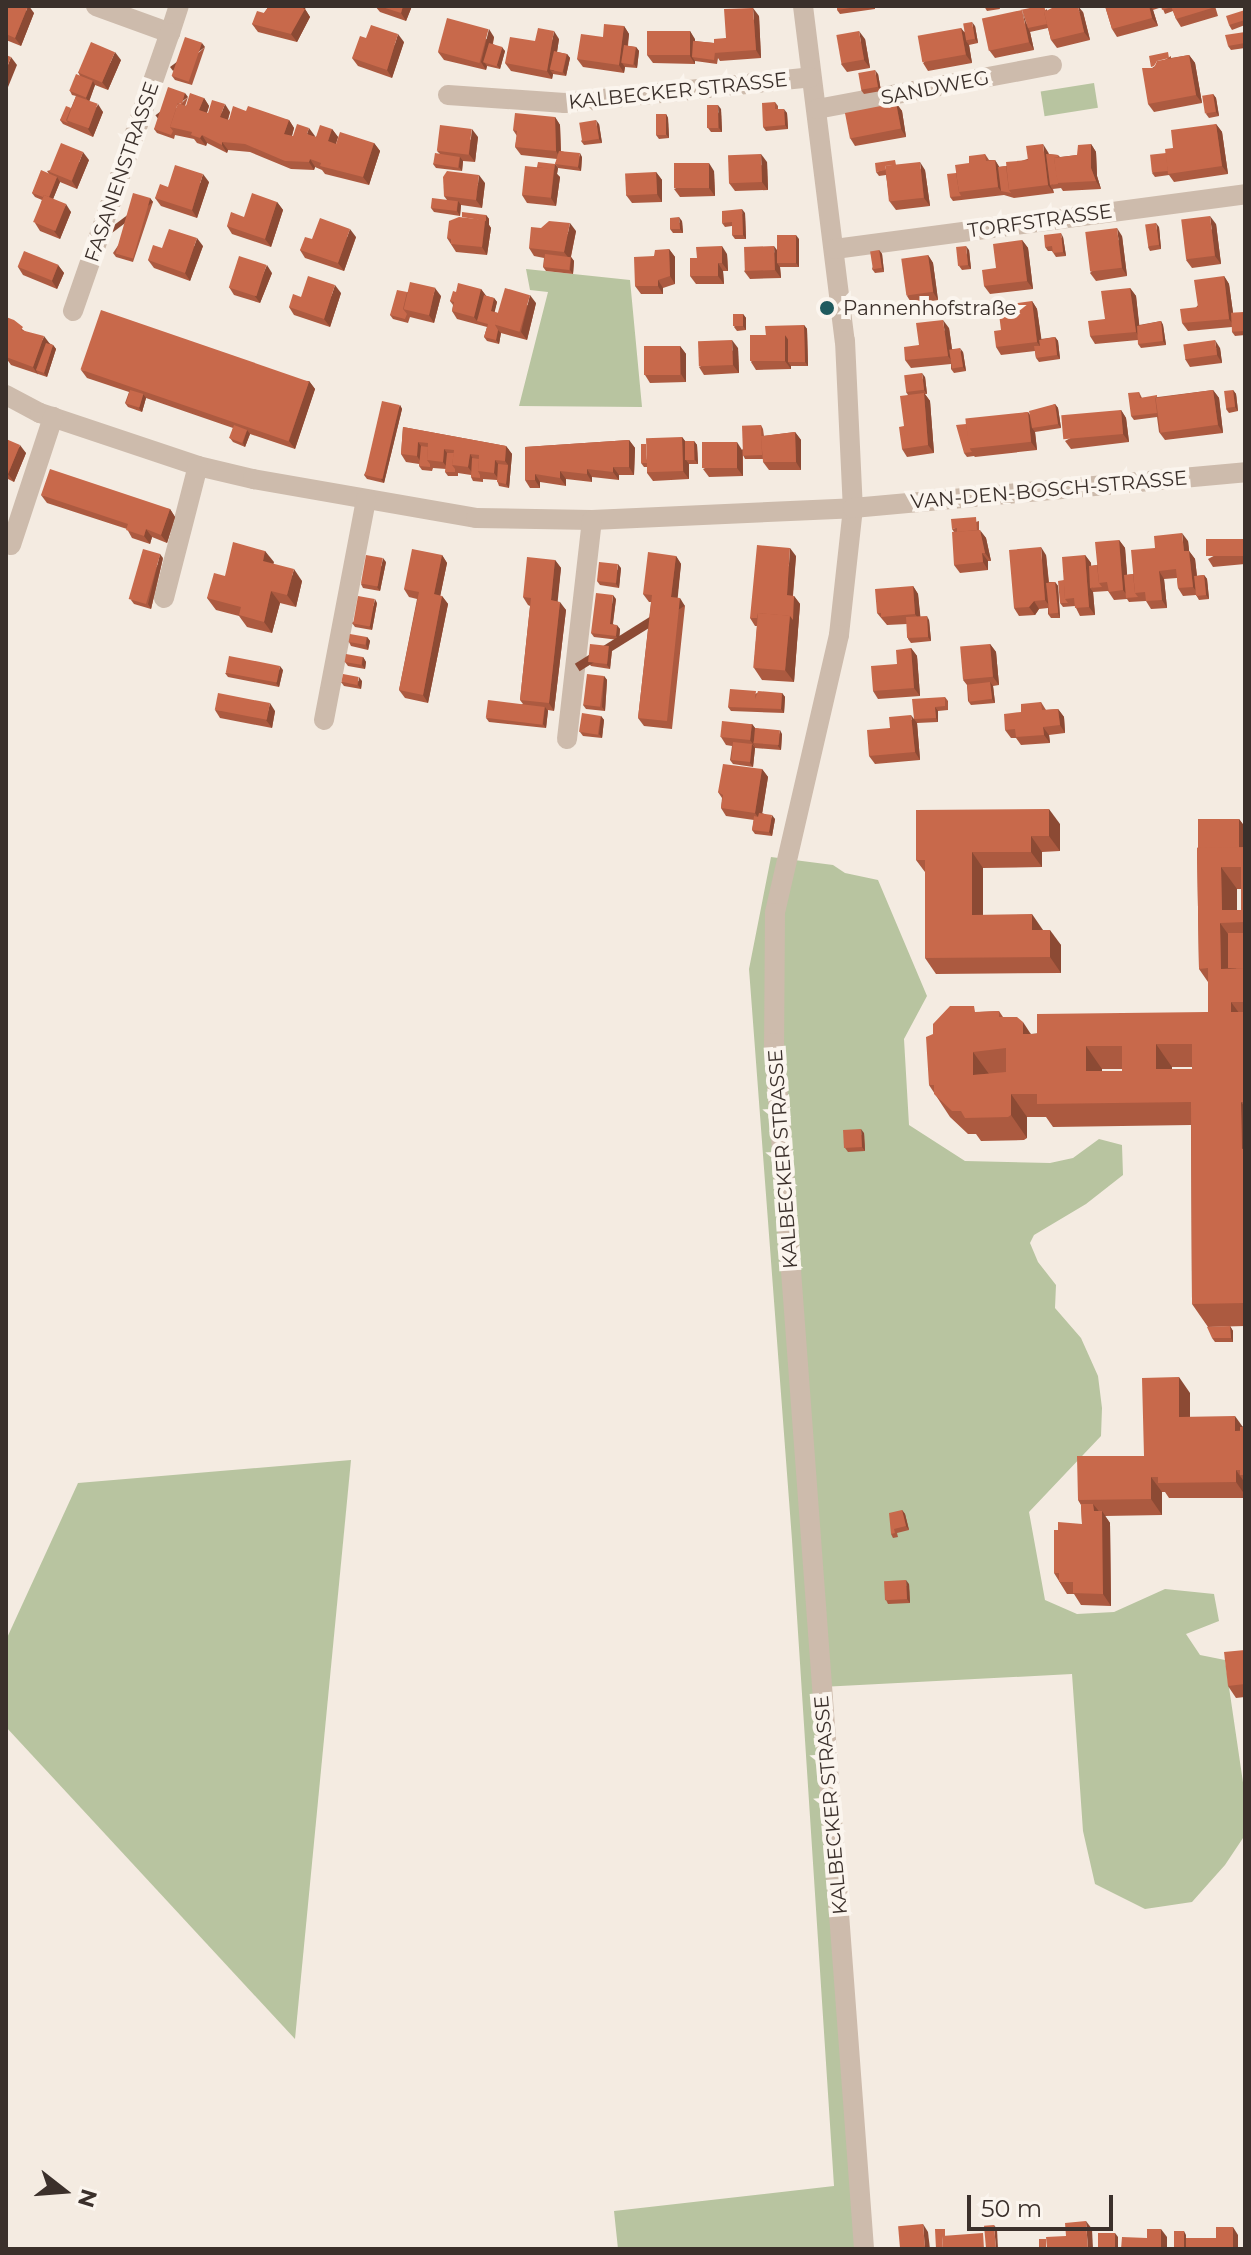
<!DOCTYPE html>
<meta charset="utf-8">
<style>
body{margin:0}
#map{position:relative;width:1251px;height:2255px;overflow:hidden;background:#f4ebe1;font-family:Montserrat,sans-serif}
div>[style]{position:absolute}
.green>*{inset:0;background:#b8c4a0;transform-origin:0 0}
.minor>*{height:20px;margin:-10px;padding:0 10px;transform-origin:10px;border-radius:10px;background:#cdbbac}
.wall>*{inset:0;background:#ac5a40}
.shaded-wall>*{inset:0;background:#8c4a34;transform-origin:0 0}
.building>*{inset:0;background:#c8694b;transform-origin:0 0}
.dots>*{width:22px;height:22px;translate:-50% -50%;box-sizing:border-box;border:4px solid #fbf5ee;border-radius:50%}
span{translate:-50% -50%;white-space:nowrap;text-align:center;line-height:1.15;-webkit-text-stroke:8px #fbf5ee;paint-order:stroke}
.street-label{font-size:20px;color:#3b302b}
.poi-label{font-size:20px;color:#3b302b}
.left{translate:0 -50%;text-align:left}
.frame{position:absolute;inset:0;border:8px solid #3b302b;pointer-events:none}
.north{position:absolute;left:24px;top:2151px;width:80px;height:80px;-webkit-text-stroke:6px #fbf5ee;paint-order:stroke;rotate:107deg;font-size:22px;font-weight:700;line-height:32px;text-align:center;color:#3b302b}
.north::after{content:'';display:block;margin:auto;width:28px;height:36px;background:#3b302b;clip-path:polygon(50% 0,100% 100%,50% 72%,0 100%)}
.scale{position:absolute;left:967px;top:2195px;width:146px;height:36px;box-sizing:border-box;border:4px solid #3b302b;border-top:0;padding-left:10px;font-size:24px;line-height:28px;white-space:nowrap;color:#3b302b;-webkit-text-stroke:6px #fbf5ee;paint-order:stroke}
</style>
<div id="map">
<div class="green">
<i style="left:1094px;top:83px;width:25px;height:54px;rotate:81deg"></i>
<i style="clip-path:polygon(526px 269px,630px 280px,642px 407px,519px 406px,548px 292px,530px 290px)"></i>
<i style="clip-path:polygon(771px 857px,833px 865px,845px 873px,878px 880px,927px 996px,904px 1039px,909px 1125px,965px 1161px,1050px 1163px,1073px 1158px,1099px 1139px,1122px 1145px,1123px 1175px,1086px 1204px,1034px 1235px,1030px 1243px,1038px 1262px,1056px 1285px,1055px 1308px,1081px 1338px,1098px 1376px,1102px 1408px,1101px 1436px,1029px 1512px,1045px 1600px,1077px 1614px,1114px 1612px,1165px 1589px,1214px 1594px,1219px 1621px,1186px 1634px,1200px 1655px,1225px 1660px,1245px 1796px,1245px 1835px,1225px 1865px,1192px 1902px,1145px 1909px,1095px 1884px,1083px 1831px,1072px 1674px,821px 1687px,864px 2249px,618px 2249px,614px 2211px,834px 2186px,792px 1540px,749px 969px)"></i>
<i style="clip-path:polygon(351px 1460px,295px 2039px,6px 1727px,6px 1640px,78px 1483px)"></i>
</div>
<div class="minor">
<i style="left:96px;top:6px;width:79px;rotate:20deg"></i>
<i style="left:170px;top:33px;width:28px;rotate:-72deg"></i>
<i style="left:803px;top:6px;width:338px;rotate:82.9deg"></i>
<i style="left:845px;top:341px;width:167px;rotate:87.3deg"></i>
<i style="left:853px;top:508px;width:128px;rotate:96.3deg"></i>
<i style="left:839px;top:635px;width:285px;rotate:103deg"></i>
<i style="left:775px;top:913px;width:130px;rotate:90.4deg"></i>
<i style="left:774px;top:1043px;width:1209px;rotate:85.73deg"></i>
<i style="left:448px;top:95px;width:117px;rotate:3.9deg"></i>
<i style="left:565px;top:103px;width:247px;rotate:-6deg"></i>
<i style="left:817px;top:109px;width:239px;rotate:-10.6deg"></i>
<i style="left:835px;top:249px;width:414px;rotate:-7.6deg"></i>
<i style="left:73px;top:311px;width:294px;rotate:-70.8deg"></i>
<i style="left:6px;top:395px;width:38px;rotate:28deg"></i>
<i style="left:40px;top:413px;width:167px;rotate:18.5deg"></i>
<i style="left:198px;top:466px;width:57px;rotate:13.3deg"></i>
<i style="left:253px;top:479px;width:226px;rotate:9.9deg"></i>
<i style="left:476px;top:518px;width:116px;rotate:1deg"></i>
<i style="left:592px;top:520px;width:261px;rotate:-2.6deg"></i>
<i style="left:853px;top:508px;width:394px;rotate:-5.2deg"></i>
<i style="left:11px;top:545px;width:135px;rotate:-71.8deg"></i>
<i style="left:164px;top:598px;width:136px;rotate:-75.6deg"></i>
<i style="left:324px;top:720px;width:225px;rotate:-79.2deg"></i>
<i style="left:567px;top:739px;width:220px;rotate:-83.5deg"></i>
</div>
<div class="wall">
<i style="clip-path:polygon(6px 6px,34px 13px,21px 46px,6px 40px)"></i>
<i style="clip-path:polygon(269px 6px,306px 6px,305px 9px,310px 17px,297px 42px,258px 32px,252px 24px,264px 13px)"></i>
<i style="clip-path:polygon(375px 6px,412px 6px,406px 21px,380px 12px)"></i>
<i style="clip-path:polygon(837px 6px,875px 6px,875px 9px,840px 14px,837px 10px)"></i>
<i style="clip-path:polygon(984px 6px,999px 6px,1000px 9px,987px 11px)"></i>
<i style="clip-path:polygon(1105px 6px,1215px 6px,1218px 16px,1181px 27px,1176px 19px,1173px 11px,1165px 14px,1162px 7px,1153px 10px,1158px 26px,1117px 37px,1112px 29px)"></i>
<i style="clip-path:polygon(1047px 9px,1047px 11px,1083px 12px,1090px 40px,1057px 48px,1051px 40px,1048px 28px,1030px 32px,1034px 50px,995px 58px,989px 50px)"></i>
<i style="clip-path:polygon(1245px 10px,1245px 25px,1232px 30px,1229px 25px)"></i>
<i style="clip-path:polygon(759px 16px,761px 58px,720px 61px,718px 58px,717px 64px,695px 61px,695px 64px,653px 63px,647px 55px,690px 31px,695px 41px,714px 43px,726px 38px)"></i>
<i style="clip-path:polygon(624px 26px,629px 34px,628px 46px,636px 47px,639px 51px,637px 68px,625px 67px,624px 73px,583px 67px,577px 59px,603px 37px)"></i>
<i style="clip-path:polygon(975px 26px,978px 43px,969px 45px,972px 63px,928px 71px,923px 63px,961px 28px,964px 32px)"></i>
<i style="clip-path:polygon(1245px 32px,1245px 48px,1231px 50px,1228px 46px)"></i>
<i style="clip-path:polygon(494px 37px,493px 44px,505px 51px,500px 69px,487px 66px,486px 70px,444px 60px,438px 52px)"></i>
<i style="clip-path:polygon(559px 39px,557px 52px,567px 54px,570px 58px,566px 76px,553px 74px,552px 79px,511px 71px,505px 63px,535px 41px)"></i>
<i style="clip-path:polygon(865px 39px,870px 68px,847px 72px,841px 64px)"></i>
<i style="clip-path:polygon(404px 42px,392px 78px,358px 66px,352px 58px)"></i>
<i style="clip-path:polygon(205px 47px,192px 85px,175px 80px,172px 76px)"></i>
<i style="clip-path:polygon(1189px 55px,1195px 63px,1202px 103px,1154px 112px,1148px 104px,1152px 68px,1171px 56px,1171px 58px)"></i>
<i style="clip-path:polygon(121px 60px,108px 90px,95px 85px,89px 101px,103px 112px,93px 137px,63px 124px,60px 120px,71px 108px,76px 96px,72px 95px,70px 91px,80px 76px,78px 72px)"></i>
<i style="clip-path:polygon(878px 74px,881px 91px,864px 94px,861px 90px)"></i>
<i style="clip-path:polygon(1213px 94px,1216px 98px,1219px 116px,1209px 118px,1206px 114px)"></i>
<i style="clip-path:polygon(188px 97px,185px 106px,204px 98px,209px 106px,207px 113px,230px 112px,228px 120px,246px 111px,289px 120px,294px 128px,292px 136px,315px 137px,332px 129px,338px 137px,336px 144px,374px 143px,380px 151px,369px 185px,325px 174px,322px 170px,315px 167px,314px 170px,291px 169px,250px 152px,228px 150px,227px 153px,207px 143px,206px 146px,197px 143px,194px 139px,175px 135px,174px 139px,157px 133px,154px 129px)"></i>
<i style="clip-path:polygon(775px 102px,778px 106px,778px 109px,787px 113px,788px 129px,766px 131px,763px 127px)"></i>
<i style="clip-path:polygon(896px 103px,902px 111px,906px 137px,855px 146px,850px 138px)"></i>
<i style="clip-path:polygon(721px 109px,722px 132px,711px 132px,708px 128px)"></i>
<i style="clip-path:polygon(666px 114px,668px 118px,669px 138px,659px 139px,656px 135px)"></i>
<i style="clip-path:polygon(555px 117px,560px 125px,561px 151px,582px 157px,581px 171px,558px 168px,555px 164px,557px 159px,521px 155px,515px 147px,517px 136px,513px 130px)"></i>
<i style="clip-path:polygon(599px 124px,602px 143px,584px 145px,581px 141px)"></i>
<i style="clip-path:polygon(1216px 124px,1222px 132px,1228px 174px,1174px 182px,1169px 175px,1155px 177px,1152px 173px,1173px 148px)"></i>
<i style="clip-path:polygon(478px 137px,475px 162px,463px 161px,462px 171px,436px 168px,433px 164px,440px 154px,437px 151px)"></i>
<i style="clip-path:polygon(1091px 144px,1096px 152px,1097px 176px,1101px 189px,1063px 191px,1061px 188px,1053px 189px,1054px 193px,1014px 198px,1004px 195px,953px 201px,950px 197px,956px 173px,985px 154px,989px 160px,995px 160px,999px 167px,1006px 166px,1048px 152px,1049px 154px,1058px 155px,1060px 157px,1077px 155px)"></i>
<i style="clip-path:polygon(89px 160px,77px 189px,60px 182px,53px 199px,71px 212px,60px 239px,40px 231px,35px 223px,42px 200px,35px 197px,32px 193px,49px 174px,47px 171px)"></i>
<i style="clip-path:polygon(767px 162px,768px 190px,735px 191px,729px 183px)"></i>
<i style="clip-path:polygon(555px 164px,558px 168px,557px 174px,560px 177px,556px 206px,527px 203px,522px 195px,537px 167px)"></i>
<i style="clip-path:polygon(898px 165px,925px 170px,930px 206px,896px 210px,890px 202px,886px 175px,879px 176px,876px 172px)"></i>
<i style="clip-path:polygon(714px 171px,715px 196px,680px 197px,674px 189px)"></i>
<i style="clip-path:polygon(656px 172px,662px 180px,662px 202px,632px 203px,626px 195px)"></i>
<i style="clip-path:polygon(209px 182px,197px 218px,161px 206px,155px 198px,168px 187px)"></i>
<i style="clip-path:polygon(485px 183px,482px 208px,461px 205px,460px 216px,434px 212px,431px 208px,447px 200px,444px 196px)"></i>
<i style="clip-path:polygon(150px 198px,153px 202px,133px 262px,116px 257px,113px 253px)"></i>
<i style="clip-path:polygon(277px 202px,283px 210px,271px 247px,232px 234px,227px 226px)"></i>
<i style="clip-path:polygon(745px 213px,746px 239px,735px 239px,732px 235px,732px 226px,725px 227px,722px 223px)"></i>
<i style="clip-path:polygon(486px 215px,489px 219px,489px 225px,491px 228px,487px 255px,456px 252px,447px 238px)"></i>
<i style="clip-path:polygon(682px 221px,683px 233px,673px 233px,670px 229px)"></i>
<i style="clip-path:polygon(1216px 224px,1221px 264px,1192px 268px,1186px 260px)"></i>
<i style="clip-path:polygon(1159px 227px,1161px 249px,1150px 251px,1148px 247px)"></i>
<i style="clip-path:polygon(576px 231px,571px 257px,574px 261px,573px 274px,546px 271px,543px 267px,544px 258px,534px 256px,529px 248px)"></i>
<i style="clip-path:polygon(1122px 236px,1127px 276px,1096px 281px,1090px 273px)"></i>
<i style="clip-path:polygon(356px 237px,344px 271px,305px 258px,300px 250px,312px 239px)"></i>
<i style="clip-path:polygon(1063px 237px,1066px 256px,1056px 257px,1052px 251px,1048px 251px,1045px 247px)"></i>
<i style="clip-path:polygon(799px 239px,799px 267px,780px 267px,781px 278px,750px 279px,744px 271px,777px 251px)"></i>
<i style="clip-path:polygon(1022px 240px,1028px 248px,1033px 289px,990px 294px,984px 286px,996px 268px)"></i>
<i style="clip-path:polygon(203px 246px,190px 281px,154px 268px,148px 260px,162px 248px)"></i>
<i style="clip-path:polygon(669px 249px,675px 257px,675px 284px,663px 288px,663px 294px,641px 294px,635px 286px,654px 256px)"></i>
<i style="clip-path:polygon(879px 250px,882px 254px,884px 272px,875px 273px,872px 269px)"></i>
<i style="clip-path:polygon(969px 250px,971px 269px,962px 270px,959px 266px)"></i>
<i style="clip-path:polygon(727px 254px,728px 271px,723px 271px,724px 284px,696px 284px,690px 276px)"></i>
<i style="clip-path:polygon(928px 255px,933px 263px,938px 300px,912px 304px,907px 296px)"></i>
<i style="clip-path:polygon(58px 265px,64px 273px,57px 289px,23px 275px,18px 267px)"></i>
<i style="clip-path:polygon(272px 273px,260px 303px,234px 295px,229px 287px)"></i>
<i style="clip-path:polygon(1224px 276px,1229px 284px,1233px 313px,1245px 314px,1245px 335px,1235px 336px,1232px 332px,1232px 327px,1188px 331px,1182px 323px)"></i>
<i style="clip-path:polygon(1130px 288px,1136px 296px,1139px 325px,1161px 321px,1163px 325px,1166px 345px,1141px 348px,1138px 344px,1138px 340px,1095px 344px,1090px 336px,1105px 319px)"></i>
<i style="clip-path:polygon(481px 289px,486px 296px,494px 298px,497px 302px,494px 312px,498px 313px,536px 303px,527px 340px,501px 333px,499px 344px,487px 341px,484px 337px,487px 327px,457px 319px,452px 311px,453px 305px,450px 301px,456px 292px)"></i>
<i style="clip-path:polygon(407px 292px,441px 296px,434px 323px,410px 317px,408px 323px,393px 319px,390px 315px)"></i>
<i style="clip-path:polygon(341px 293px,330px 327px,294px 315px,289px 307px)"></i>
<i style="clip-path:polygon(1032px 301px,1037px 309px,1041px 339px,1055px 337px,1058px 341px,1060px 359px,1039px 362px,1036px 358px,1035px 351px,1001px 355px,996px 347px,1001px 330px)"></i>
<i style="clip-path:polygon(743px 314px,746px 318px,746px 330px,737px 331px,734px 327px)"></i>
<i style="clip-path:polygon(6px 317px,26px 332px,53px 345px,56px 349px,47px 377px,11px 365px,6px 358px)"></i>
<i style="clip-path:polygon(804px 325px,807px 329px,808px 366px,791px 366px,791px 369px,756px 370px,751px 362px,766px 336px)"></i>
<i style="clip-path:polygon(949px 328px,952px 349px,963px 352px,966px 371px,954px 373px,951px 369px,951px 364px,911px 368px,905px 360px,919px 345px)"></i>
<i style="clip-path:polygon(680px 346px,686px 354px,686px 382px,650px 383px,645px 375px)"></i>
<i style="clip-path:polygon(738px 348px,739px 373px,704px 375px,699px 367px)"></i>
<i style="clip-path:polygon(1220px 348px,1222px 363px,1190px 367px,1185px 359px)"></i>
<i style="clip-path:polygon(81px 370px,309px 381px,315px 389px,295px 449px,250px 434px,245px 447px,233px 442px,230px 438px,233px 428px,146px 398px,142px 412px,128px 407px,125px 403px,129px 392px,87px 378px)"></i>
<i style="clip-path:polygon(925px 377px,927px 394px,925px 394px,930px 401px,934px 453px,907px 457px,902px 449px,908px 395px,906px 392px)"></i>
<i style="clip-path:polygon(1213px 390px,1219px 398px,1223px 433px,1165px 440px,1159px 432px,1157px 417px,1134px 420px,1131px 416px,1139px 392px,1142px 398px,1158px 397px)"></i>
<i style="clip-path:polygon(1233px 390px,1236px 394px,1238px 411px,1229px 413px,1226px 409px)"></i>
<i style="clip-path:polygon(1055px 404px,1058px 408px,1061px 428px,1035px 432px,1037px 450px,975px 457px,974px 456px,967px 457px,964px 453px,966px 424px,1028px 412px,1030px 415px)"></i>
<i style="clip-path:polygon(400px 405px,402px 409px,384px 483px,367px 479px,364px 475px)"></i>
<i style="clip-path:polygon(1121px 410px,1126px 418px,1129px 442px,1071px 449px,1065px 441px)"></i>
<i style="clip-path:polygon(761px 425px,763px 429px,764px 436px,795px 432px,801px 440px,801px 470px,769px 470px,763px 462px,763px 459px,745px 459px,743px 455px,743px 476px,709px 477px,703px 469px,742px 450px)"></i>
<i style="clip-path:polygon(403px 427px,506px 446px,512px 454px,509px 488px,499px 486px,497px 480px,483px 479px,483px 482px,473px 481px,471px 477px,471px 475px,458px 473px,458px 476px,448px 476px,445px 472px,446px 469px,433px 468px,432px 471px,422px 470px,419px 466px,419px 464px,406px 462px,401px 454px)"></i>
<i style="clip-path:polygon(682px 437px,685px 441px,694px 441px,697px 445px,698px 464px,689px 464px,689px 479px,653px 481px,647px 473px,647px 467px,644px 467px,641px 463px)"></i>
<i style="clip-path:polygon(6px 439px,26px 453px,14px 482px,6px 478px)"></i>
<i style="clip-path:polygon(629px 440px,635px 448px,634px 475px,619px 475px,619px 480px,592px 477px,592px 482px,566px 479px,566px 486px,540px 482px,540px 488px,530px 488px,525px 480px,525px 447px)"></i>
<i style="clip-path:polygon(41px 495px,170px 509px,175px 517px,167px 543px,152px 537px,150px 544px,132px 538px,127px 529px,47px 503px)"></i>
<i style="clip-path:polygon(979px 521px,979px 530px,986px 538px,991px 561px,988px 561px,988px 570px,960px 573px,954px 565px,954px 532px,952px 529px)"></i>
<i style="clip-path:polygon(1245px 539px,1245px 564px,1213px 567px,1208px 559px)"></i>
<i style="clip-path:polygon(1119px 540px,1125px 548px,1127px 575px,1133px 574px,1155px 548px,1188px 541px,1189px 551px,1195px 559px,1197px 576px,1204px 575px,1207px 579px,1209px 599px,1199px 600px,1196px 595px,1183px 596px,1178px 588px,1177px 578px,1164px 579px,1167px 608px,1151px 609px,1146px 601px,1129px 602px,1127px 599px,1114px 600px,1108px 591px,1093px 592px,1095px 615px,1080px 616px,1075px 606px,1063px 607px,1060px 603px,1064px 580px,1085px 555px,1091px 563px,1091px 566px,1097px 565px)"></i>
<i style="clip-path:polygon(265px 551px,273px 564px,302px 581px,296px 607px,280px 603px,272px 633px,247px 627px,239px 616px,216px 610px,207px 598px,225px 576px)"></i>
<i style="clip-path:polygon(442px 555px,447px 563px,440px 596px,442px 596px,448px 604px,428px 703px,405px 698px,399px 690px,417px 599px,409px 597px,404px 589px)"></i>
<i style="clip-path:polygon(1046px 555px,1049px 582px,1055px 582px,1058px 586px,1060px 618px,1051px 618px,1048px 614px,1048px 608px,1039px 609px,1035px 615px,1019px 616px,1014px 608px)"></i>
<i style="clip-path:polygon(676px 556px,681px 564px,677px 598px,685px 606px,672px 729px,644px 726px,638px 718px,651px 602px,649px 602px,643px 594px)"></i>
<i style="clip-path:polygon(796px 556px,793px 596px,794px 596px,800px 604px,794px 682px,762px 680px,754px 668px,757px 626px,755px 626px,750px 618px)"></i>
<i style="clip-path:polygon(163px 558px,151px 609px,134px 604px,131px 600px)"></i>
<i style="clip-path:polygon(555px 560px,561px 568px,557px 601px,566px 610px,554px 711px,548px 710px,546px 728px,489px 722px,486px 718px,523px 704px,520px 700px,530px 606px,528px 605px,523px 597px)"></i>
<i style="clip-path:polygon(386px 562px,380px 591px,363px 588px,361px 584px)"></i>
<i style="clip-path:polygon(621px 568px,619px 588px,600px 585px,597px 581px)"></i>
<i style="clip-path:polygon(913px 586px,918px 594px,920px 617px,929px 620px,931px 641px,911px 643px,908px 639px,907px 624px,887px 625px,877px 613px)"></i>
<i style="clip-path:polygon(616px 599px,613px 624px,620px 629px,619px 640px,594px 637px,591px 633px)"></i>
<i style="clip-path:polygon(377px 603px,372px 630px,355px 627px,352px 623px)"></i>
<i style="clip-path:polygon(367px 637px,370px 641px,368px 650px,351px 646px,349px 642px)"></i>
<i style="clip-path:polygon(990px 644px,996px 652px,999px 685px,993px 686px,995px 703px,971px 705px,968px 701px,967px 685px,963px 680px)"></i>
<i style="clip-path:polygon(911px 648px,917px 656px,920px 696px,878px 699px,873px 691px)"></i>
<i style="clip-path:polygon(612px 650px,610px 669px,591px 666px,588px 662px)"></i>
<i style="clip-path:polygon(363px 657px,366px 662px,365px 669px,348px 666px,345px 662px)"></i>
<i style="clip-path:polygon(283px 670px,279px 687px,228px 677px,225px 673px)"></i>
<i style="clip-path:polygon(604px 676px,607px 680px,605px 711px,586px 709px,583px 705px)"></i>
<i style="clip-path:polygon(362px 681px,361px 689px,344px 686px,341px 682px)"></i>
<i style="clip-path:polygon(757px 693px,782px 693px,785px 697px,784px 713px,731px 711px,728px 707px)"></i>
<i style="clip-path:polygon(945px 697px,948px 701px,948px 710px,938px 711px,938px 722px,917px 723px,920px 760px,875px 764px,869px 756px,890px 728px,914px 719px)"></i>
<i style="clip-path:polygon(1041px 702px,1046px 710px,1058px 709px,1064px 717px,1065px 733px,1049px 735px,1050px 743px,1021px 745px,1016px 738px,1011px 738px,1005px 730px,1021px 712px)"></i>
<i style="clip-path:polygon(215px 710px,275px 711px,272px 728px,220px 718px)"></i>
<i style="clip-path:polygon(601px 716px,604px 720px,602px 738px,583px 736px,580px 732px)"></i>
<i style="clip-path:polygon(752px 724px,755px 728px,782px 734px,781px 750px,755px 748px,753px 767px,733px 764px,730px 760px,732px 746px,726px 745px,721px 737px)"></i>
<i style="clip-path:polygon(762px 769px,768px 777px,762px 813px,775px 819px,772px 836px,755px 834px,752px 830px,754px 820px,726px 816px,721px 808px,722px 798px,718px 792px)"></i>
<i style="clip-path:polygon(evenodd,1239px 819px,1245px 827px,1245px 1326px,1208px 1327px,1192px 1304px,1191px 1125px,1053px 1127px,1046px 1117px,1027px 1117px,1027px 1138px,1024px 1140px,981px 1141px,976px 1134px,968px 1134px,950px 1117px,929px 1085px,979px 1012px,999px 1011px,1003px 1017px,1031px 1034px,1208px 1012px,1208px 982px,1199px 969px,1197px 848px,1239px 819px,1237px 889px,1241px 889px,1241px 910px,1237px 910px,1237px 889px,1239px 819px,1172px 1067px,1192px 1067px,1192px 1069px,1172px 1069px,1172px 1067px,1239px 819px,1102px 1069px,1122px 1069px,1122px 1071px,1102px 1071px,1102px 1069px)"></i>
<i style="clip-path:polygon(1060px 824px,1060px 851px,1042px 852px,1042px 867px,983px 868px,983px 915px,1043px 930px,1061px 945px,1061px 973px,936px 974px,925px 958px,925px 872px,916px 860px)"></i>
<i style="clip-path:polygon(864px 1133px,865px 1151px,848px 1152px,845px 1148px)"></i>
<i style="clip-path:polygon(1230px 1326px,1233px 1331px,1233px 1342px,1215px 1342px,1212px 1338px)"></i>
<i style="clip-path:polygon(1190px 1393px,1190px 1417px,1245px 1427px,1245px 1498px,1169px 1498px,1165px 1492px,1162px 1492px,1162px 1515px,1105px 1516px,1110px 1523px,1111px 1606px,1081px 1605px,1074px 1594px,1067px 1594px,1054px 1573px,1058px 1530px,1082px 1524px,1081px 1505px,1078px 1500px,1144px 1456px)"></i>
<i style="clip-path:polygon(902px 1510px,905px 1514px,909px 1530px,897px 1533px,898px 1537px,893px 1538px,891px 1534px)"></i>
<i style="clip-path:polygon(909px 1584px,910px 1603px,888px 1604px,886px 1600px)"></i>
<i style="clip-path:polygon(1245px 1650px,1245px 1697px,1236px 1698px,1228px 1686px)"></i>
</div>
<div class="shaded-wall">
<i style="clip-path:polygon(28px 6px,29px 6px,34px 13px,21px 46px,15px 38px)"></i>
<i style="clip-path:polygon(298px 6px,306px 6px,305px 9px,310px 17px,297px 42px,291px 34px)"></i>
<i style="clip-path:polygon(403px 6px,412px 6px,406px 21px,401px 13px)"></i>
<i style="clip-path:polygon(1078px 6px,1083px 12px,1090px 40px,1084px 32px)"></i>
<i style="clip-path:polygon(1149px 6px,1151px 6px,1153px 10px,1158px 26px,1152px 18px)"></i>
<i style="clip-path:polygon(753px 8px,759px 16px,761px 58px,756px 50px)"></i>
<i style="clip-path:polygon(1022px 10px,1028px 28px,1030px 32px,1034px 50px,1029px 42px)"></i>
<i style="clip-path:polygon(972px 22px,975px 26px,978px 43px,975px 39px)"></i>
<i style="clip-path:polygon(624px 26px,629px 34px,625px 63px,622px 63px,625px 67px,624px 73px,619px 65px)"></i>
<i style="clip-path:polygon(961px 28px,967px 36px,966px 41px,969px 45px,972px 63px,966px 55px)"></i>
<i style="clip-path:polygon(489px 29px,494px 37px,488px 63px,484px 62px,487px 66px,486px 70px,481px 62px)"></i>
<i style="clip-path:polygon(554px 31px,559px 39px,554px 71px,550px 70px,553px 74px,552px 79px,547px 71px)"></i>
<i style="clip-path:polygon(690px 31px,695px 39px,695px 57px,692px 57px,695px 61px,695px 64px,690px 56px)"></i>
<i style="clip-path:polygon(859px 31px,865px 39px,870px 68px,864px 60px)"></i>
<i style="clip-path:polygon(398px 34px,404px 42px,392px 78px,387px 70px)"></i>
<i style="left:202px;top:43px;width:5px;height:40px;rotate:53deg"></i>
<i style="clip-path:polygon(502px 47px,505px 51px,500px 69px,497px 65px)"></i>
<i style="clip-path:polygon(636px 47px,639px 51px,637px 68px,634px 64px)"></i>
<i style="clip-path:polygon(115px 52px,121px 60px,108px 90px,102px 82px)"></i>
<i style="clip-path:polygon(567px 54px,570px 58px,566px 76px,563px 72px)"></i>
<i style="clip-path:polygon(1189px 55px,1195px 63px,1202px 103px,1196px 95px)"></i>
<i style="clip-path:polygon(11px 57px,17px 65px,6px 92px,6px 70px)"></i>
<i style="clip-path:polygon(875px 70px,878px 74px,881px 91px,878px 87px)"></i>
<i style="clip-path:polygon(93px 81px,95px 85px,89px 102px,86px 98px)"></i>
<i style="left:185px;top:93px;width:5px;height:37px;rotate:53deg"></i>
<i style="clip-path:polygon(1213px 94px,1216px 98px,1219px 116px,1216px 112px)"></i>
<i style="clip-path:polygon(204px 98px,209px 106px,205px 118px,199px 110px)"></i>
<i style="clip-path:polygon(896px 103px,902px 111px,906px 137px,901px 129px)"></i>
<i style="clip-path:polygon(98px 104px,103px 112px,93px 137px,88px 129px)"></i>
<i style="clip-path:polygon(225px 104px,230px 112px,226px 125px,220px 117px)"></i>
<i style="clip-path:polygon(718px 105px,721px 109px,722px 132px,719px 128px)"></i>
<i style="clip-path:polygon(784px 109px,787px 113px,788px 129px,785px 125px)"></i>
<i style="clip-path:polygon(666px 114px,668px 118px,669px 138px,666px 134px)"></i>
<i style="clip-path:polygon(555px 117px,560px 125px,561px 159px,556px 151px)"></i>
<i style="clip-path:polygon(289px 120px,294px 128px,290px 142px,284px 134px)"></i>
<i style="clip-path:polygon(596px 120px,599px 124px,602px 143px,599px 139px)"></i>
<i style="clip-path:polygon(1216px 124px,1222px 132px,1228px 174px,1222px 166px)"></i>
<i style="clip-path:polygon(309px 128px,315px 136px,313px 142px,307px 134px)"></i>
<i style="clip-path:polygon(332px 129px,338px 137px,334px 149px,328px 141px)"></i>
<i style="clip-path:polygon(472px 129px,478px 137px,475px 162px,469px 154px)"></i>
<i style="clip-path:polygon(202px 135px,207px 143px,206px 146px,200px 138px)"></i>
<i style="clip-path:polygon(222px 142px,228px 150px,227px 153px,222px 145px)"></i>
<i style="clip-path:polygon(374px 143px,380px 151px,369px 185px,363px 177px)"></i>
<i style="clip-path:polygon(1043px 144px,1048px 152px,1053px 185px,1050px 185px,1054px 193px,1048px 185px)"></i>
<i style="clip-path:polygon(1091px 144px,1096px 152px,1097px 176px,1101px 189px,1096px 181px,1091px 168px)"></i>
<i style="clip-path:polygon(83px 152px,89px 160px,77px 189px,72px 181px)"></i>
<i style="clip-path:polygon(580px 153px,582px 157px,581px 171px,578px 167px)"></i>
<i style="clip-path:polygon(761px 154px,767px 162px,768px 190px,762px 182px)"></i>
<i style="clip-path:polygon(460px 157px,463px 161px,462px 171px,459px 167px)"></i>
<i style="clip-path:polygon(310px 159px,315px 167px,314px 170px,309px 162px)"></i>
<i style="clip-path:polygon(995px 160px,1000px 168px,1001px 191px,998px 187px)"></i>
<i style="clip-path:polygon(920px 162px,925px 170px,930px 206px,924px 198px)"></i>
<i style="clip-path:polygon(709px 163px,714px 171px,715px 196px,709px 188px)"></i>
<i style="clip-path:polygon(555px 164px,558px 168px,557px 174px,560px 177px,556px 206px,551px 198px)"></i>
<i style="clip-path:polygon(656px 172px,662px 180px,662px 202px,657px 194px)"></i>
<i style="clip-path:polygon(203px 174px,209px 182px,197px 218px,192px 210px)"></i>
<i style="clip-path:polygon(479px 175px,485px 183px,482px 208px,476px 200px)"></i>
<i style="clip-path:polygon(57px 177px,60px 182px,51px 204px,48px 200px)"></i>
<i style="left:150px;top:198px;width:5px;height:63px;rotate:53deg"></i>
<i style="clip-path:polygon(458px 201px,461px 205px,460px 216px,457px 211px)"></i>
<i style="clip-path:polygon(277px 202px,283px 210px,271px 247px,265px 239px)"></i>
<i style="clip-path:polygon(66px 204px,71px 212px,60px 239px,54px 231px)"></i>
<i style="clip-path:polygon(742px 209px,745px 213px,746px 239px,743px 235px)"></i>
<i style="clip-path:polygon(486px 215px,489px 219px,489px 225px,491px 228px,487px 255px,482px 247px)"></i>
<i style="clip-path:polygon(1210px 216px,1216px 224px,1221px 264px,1215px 256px)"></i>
<i style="clip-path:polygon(679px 217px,682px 221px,683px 233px,680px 229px)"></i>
<i style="clip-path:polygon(570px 223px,576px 231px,570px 260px,564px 252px)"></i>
<i style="clip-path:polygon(1156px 223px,1159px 227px,1161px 249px,1159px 245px)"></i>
<i style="clip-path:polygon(1117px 228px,1122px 236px,1127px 276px,1122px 268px)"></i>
<i style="clip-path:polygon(350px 229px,356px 237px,344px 271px,338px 263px)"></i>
<i style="clip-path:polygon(1061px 233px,1063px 237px,1066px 256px,1063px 252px)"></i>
<i style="clip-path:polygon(796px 235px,799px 239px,799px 267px,796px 263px)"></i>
<i style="clip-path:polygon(197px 238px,203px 246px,190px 281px,185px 273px)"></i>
<i style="clip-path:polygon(1022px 240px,1028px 248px,1033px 289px,1027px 281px)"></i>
<i style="clip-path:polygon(722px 246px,727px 254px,728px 271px,722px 263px)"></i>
<i style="clip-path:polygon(774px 246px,780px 254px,777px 263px,780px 267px,781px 278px,775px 270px)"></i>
<i style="clip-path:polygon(966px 246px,969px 250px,971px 269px,968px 265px)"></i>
<i style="clip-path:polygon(669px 249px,675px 257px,675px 284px,670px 276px)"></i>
<i style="clip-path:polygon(879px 250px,882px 254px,884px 272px,882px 268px)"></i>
<i style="clip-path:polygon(928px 255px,933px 263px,938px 300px,933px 292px)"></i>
<i style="clip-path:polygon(571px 257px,574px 261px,573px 274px,570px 270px)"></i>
<i style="clip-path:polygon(718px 263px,723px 271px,724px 284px,718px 276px)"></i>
<i style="clip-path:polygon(58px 265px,64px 273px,57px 289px,52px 281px)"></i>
<i style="clip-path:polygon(267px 265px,272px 273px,260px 303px,254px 295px)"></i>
<i style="clip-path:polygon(1224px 276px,1229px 284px,1235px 327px,1229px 319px)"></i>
<i style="clip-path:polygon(658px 280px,663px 288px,663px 294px,658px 286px)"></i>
<i style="clip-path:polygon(335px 285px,341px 293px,330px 327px,324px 319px)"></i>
<i style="clip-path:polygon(435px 288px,441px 296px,434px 323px,429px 315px)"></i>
<i style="clip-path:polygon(1130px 288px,1136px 296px,1141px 340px,1136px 332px)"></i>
<i style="clip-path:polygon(481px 289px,487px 297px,477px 321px,474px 317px)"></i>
<i style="clip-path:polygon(530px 295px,536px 303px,527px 340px,521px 332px)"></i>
<i style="clip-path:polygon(494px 298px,497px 302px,494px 315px,491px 311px)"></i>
<i style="clip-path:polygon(1032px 301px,1037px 309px,1043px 350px,1037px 342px)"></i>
<i style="clip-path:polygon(743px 314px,746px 318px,746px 330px,743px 326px)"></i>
<i style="clip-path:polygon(943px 320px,949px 328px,954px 364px,948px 356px)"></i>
<i style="clip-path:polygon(1161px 321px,1163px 325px,1166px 345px,1163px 341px)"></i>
<i style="clip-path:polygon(804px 325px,807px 329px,808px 366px,805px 362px)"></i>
<i style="clip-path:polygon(498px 330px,501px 333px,499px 344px,496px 340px)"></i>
<i style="clip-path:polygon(785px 335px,790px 343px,788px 362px,791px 366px,791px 369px,785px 361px)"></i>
<i style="clip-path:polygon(44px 336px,50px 344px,36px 370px,38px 375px,33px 367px)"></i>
<i style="clip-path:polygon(1055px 337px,1058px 341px,1060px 359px,1057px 355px)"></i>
<i style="clip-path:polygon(732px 340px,738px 348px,739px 373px,733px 365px)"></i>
<i style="clip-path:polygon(1215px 340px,1220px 348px,1222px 363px,1217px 355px)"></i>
<i style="clip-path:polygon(53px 345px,56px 349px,47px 377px,44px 373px)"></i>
<i style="clip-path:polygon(680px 346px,686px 354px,686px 382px,681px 374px)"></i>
<i style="clip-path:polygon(960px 348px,963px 352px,966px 371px,963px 367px)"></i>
<i style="clip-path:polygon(922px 373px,925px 377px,927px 394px,924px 390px)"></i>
<i style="clip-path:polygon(309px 381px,315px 389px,295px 449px,289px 441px)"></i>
<i style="clip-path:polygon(1213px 390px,1219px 398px,1223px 433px,1218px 425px)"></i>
<i style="clip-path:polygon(1233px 390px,1236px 394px,1238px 411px,1235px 407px)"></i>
<i style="clip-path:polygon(924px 393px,930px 401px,934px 453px,928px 445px)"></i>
<i style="clip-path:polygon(143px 394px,146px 398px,142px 412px,139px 408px)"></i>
<i style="clip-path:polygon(1055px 404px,1058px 408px,1061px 428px,1058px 424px)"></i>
<i style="clip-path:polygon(400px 405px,402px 409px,384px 483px,381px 479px)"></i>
<i style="clip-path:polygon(1121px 410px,1126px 418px,1129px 442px,1123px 434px)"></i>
<i style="clip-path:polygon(1028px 412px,1033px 420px,1032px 428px,1035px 432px,1037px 450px,1031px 442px)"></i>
<i style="clip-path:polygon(247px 430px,250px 434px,245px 447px,243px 443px)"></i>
<i style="clip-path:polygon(795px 432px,801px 440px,801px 470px,796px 462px)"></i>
<i style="clip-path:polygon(682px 437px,688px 445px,686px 460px,689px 464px,689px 479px,683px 471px)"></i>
<i style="clip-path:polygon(629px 440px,635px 448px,634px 475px,629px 467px)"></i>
<i style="clip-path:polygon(694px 441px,697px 445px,698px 464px,695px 460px)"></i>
<i style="clip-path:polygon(418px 442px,424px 450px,422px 464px,417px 456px)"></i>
<i style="clip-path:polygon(737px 442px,742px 450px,743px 476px,737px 468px)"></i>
<i style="clip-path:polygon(20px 445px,26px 453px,14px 482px,8px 474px)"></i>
<i style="clip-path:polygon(506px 446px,512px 454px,509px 488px,506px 484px,508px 465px,505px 461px)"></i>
<i style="clip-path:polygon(444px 449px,450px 457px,449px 470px,443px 462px)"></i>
<i style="clip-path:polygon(470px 454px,475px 462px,474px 475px,468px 467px)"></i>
<i style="clip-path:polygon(495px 460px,501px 468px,500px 481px,494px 473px)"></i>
<i style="clip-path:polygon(613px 467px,619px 475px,619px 480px,613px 472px)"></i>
<i style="clip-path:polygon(587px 469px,592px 477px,592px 482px,587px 474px)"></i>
<i style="clip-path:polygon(560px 471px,566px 479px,566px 486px,560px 478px)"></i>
<i style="clip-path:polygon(535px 474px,540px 482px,540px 488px,535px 480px)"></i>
<i style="clip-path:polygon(170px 509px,175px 517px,167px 543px,161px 535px)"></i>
<i style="clip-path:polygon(146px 529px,152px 537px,150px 544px,144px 536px)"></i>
<i style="clip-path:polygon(980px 530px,986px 538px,991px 561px,985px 553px)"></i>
<i style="clip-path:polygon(1182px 533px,1188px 541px,1190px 559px,1184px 551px)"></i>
<i style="clip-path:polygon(1119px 540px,1125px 548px,1129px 598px,1123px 590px)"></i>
<i style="clip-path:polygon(1041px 547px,1046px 555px,1051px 608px,1045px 600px)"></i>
<i style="clip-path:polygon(790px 548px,796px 556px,792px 603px,787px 595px)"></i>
<i style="clip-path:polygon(265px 551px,274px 562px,271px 573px,263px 561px)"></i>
<i style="clip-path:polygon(1189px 551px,1195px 559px,1199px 595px,1193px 587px)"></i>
<i style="clip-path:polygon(982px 553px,988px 561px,988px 570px,983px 562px)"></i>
<i style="clip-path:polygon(160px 554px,163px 558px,151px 609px,148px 604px)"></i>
<i style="clip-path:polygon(442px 555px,447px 563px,439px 602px,434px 594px)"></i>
<i style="clip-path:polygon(1085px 555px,1091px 563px,1093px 588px,1090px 588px,1093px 592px,1095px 615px,1089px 607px)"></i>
<i style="clip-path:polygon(676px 556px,681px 564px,677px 605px,671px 597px)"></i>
<i style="clip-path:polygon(383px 558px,386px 562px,380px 591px,377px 587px)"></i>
<i style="clip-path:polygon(555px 560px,561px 568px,557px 608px,551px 600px)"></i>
<i style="clip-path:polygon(618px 564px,621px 568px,619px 588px,616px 584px)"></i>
<i style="clip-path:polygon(294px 569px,302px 581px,296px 607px,287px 595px)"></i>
<i style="clip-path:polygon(1159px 571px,1164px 579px,1167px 608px,1162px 600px)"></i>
<i style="clip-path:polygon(1204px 575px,1207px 579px,1209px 599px,1206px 595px)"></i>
<i style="clip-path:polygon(1055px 582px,1058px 586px,1060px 618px,1058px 613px)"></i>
<i style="clip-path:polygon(913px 586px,918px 594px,921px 622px,915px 614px)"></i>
<i style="clip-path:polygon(271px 591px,280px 603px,272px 633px,264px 622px)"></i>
<i style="clip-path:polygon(613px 595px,616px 599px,612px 628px,610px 624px)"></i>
<i style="clip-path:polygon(442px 596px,448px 604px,428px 703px,423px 695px)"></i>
<i style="clip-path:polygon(794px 596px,800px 604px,794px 682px,785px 670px,790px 616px)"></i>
<i style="left:680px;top:598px;width:9px;height:124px;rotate:58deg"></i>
<i style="clip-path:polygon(375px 599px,377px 603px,372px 630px,369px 626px)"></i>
<i style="clip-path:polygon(1034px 601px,1039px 609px,1035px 615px,1029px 607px)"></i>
<i style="clip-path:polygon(560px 602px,566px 610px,554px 711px,549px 703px)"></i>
<i style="clip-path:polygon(927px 616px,929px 620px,931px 641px,928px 637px)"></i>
<i style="clip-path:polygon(617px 625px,620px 629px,619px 640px,616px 636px)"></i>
<i style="clip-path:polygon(367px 637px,370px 641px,368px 650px,366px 645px)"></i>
<i style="clip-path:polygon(990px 644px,996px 652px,999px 685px,993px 677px)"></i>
<i style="clip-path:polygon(609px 646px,612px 650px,610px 669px,607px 665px)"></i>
<i style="clip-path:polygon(911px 648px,917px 656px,920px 696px,914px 688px)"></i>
<i style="clip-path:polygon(363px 657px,366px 662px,365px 669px,362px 665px)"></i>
<i style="clip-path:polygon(280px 666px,283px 670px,279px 687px,276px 683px)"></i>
<i style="clip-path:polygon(604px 676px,607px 680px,605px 711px,602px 707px)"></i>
<i style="clip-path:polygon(359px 677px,362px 681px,361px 689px,358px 685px)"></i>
<i style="clip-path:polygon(990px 682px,993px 686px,995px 703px,992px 699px)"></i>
<i style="clip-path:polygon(782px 693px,785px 697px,784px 713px,781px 709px)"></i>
<i style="clip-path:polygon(270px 703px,275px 711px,272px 728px,266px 720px)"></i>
<i style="clip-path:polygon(545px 707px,548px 711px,546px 728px,543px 724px)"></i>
<i style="clip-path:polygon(935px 707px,938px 711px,938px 722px,936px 718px)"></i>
<i style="clip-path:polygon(1058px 709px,1064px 717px,1065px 733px,1060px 725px)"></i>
<i style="clip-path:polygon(911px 715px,917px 723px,920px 760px,915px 752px)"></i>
<i style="clip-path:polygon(601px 716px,604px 720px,602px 738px,599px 734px)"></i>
<i style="clip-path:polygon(752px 724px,758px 732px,753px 743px,756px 748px,750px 740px)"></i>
<i style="clip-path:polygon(1043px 727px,1049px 735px,1050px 743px,1044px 735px)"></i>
<i style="clip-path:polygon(780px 730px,782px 734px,781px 750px,778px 746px)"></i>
<i style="clip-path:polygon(752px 744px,755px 748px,753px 767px,750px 763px)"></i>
<i style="clip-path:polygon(762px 769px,768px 777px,761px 821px,755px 813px)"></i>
<i style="clip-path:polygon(1049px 809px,1060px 824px,1060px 851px,1049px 836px)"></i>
<i style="clip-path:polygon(772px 815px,775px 819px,772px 836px,769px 832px)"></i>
<i style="clip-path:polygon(1239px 819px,1245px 827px,1245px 855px,1239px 847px)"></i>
<i style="clip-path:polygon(1031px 836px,1042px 852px,1042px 867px,1031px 852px)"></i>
<i style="clip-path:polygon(972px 852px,983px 868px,983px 931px,972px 915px)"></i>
<i style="clip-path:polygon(1221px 867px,1237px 889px,1237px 922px,1222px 910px)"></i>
<i style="clip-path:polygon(1032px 914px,1043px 930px,1032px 930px)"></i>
<i style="clip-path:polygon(1220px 923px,1236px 945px,1236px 979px,1221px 969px)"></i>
<i style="clip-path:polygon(1050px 930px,1061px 945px,1061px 973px,1050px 957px)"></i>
<i style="clip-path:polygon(1231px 1002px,1245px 1021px,1231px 1012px)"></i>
<i style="clip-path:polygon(1023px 1022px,1038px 1045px,1023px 1034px)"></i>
<i style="clip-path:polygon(1156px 1044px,1172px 1067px,1172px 1092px,1156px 1069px)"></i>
<i style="clip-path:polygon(1086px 1046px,1102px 1069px,1102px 1094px,1086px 1071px)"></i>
<i style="clip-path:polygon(973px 1052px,989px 1074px,973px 1075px)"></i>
<i style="clip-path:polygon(1011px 1094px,1027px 1117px,1027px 1138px,1011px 1115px)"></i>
<i style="clip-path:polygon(1241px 1102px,1245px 1107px,1245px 1153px,1242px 1149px)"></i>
<i style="clip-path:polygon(861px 1129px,864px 1133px,865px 1151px,862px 1147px)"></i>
<i style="clip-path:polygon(1230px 1326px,1233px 1331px,1233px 1342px,1231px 1338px)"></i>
<i style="clip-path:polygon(1179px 1377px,1190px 1393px,1190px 1432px,1179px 1417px)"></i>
<i style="clip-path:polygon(1235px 1416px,1245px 1430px,1235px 1431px)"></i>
<i style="clip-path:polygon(1236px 1470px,1245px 1483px,1245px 1495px,1236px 1482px)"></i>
<i style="clip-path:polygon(1151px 1477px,1162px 1492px,1162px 1515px,1151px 1499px)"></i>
<i style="clip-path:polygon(1093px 1504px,1102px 1515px,1102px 1511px,1110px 1523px,1111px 1606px,1103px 1594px)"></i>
<i style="clip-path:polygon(902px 1510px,905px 1514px,909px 1530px,906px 1526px)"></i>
<i style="clip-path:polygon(906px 1580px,909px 1584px,910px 1603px,907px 1599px)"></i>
<i style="clip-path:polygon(1086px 2221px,1092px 2229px,1093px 2249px,1088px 2249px)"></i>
<i style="clip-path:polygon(923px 2224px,928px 2232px,930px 2249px,925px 2249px)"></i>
<i style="clip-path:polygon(994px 2225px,997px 2229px,998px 2249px,996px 2249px)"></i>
<i style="clip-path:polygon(1233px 2227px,1238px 2235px,1238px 2249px,1233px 2249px)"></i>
<i style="clip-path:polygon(1161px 2229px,1167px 2237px,1167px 2249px,1161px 2249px)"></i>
<i style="clip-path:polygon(1184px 2231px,1186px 2235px,1186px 2249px,1184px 2249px)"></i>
<i style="clip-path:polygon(1115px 2233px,1118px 2237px,1118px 2249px,1115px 2249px)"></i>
</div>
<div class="building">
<i style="clip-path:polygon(6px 6px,28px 6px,15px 38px,6px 34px)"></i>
<i style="clip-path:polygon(269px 6px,298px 6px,305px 9px,291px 34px,252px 24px,257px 11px,264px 13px)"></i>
<i style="clip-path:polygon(379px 6px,403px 6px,401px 13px)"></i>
<i style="clip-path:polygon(837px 6px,863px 6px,837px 10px)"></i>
<i style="clip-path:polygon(1040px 6px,1044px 6px,1046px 12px,1044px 12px,1047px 24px,1028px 28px,1022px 10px,1020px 10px)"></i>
<i style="clip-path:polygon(1056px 6px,1078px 6px,1084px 32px,1051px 40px,1044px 12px)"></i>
<i style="clip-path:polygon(1105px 6px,1149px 6px,1152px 18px,1112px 29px)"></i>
<i style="clip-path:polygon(1161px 6px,1171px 6px,1172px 7px,1162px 10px)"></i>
<i style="clip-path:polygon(1171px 6px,1212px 6px,1212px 8px,1176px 19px)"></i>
<i style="clip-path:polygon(753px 8px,756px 50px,714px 53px,714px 39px,726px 38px,724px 9px)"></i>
<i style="left:1022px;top:10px;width:33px;height:41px;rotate:78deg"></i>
<i style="clip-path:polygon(1245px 10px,1245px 20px,1229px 25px,1226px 16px)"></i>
<i style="left:447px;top:18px;width:43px;height:35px;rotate:15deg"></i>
<i style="left:972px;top:22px;width:17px;height:9px;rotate:80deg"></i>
<i style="clip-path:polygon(604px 24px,624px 26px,619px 65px,577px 59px,581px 34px,603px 37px)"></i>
<i style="clip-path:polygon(371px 25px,398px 34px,387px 70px,352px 58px,360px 36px,366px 38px)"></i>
<i style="clip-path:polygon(538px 28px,554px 31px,547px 71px,505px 63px,510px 37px,535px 41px)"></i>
<i style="left:961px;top:28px;width:27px;height:44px;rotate:80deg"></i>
<i style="left:647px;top:31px;width:43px;height:24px"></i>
<i style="left:859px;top:31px;width:29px;height:23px;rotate:80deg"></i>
<i style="clip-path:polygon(1245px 32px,1245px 43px,1228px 46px,1225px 35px)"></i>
<i style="left:185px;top:37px;width:18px;height:41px;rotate:19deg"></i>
<i style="clip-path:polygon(693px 41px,714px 43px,715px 52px,714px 60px,692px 57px)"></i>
<i style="left:91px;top:42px;width:26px;height:33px;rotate:23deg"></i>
<i style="left:489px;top:43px;width:14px;height:20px;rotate:17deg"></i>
<i style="left:624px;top:45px;width:12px;height:18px;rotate:9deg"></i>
<i style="left:554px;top:51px;width:13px;height:19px;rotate:13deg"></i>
<i style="clip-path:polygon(1168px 52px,1169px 58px,1157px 61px,1154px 66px,1151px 67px,1149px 56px)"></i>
<i style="clip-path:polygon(6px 55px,11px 57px,6px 70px)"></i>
<i style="clip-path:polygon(1189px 55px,1196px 95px,1148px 104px,1142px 68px,1154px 68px,1157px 61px)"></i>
<i style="left:875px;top:70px;width:17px;height:17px;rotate:80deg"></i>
<i style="left:76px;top:74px;width:18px;height:18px;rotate:22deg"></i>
<i style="clip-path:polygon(168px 87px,185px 93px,182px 104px,178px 103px,170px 127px,173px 131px,171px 135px,154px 129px)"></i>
<i style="clip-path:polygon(190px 93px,204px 98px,199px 110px,208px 113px,212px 100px,225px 104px,220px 117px,229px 120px,233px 106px,246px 111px,248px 106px,289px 120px,284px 134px,293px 136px,297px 124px,309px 128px,307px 134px,316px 137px,320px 125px,332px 129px,328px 141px,336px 144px,340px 132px,374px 143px,363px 177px,320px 166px,321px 163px,310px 159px,309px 162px,285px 161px,245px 144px,222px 142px,222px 145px,202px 135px,200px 138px,191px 135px,192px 132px,170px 127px,178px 103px,186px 106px)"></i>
<i style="left:1213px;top:94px;width:18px;height:11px;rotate:81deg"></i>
<i style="left:76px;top:96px;width:23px;height:26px;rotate:20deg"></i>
<i style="clip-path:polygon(775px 102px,775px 109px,784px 109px,785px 125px,763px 127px,762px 103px)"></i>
<i style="left:896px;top:103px;width:26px;height:52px;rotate:79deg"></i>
<i style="left:707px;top:105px;width:11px;height:23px"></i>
<i style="clip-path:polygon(66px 106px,71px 108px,66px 120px,68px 123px,60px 120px)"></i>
<i style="clip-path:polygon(515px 113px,555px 117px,556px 151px,515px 147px,517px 131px,513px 130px)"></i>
<i style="left:656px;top:114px;width:10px;height:21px"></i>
<i style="left:596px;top:120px;width:19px;height:17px;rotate:81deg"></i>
<i style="clip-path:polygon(1216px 124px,1222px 166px,1168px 174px,1165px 149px,1173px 148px,1171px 130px)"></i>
<i style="left:440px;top:125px;width:32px;height:26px;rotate:7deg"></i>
<i style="left:61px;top:143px;width:24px;height:31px;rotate:22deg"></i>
<i style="clip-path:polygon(1043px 144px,1048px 185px,1009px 190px,1006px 162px,1028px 160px,1026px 146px)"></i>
<i style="clip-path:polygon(1091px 144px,1091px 168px,1096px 181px,1057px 183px,1054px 158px,1077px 155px,1078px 145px)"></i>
<i style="clip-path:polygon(559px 151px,580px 153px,578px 167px,555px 164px)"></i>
<i style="left:435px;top:153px;width:25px;height:11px;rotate:9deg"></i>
<i style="left:1166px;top:153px;width:18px;height:16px;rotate:84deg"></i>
<i style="left:761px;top:154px;width:28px;height:33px;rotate:88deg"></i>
<i style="clip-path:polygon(985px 154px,986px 161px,995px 160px,998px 187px,959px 192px,955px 165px,969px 163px,969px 156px)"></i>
<i style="clip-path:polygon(1046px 154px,1058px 155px,1058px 157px,1054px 158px,1058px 184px,1050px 185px)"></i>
<i style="clip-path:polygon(895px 160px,896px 165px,885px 166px,886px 170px,876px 172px,875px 163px)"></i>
<i style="clip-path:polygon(538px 162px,555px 164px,554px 170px,537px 167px)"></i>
<i style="left:920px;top:162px;width:36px;height:35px;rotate:84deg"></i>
<i style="left:709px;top:163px;width:25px;height:35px;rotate:90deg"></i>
<i style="clip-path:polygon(175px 165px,203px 174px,192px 210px,155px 198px,160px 184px,168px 187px)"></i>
<i style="left:525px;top:166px;width:29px;height:29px;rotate:6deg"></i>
<i style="clip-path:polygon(1006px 166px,1009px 190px,1011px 193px,1001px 191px,998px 167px)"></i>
<i style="clip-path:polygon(41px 170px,57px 177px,49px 197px,44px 195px,43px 197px,32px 193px)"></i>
<i style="clip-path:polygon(447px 171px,479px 175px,476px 200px,444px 196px,443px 177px)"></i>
<i style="left:656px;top:172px;width:22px;height:31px;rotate:87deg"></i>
<i style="clip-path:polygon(956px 173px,959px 192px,961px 196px,950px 197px,947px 174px)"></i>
<i style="left:133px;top:193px;width:18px;height:63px;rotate:16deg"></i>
<i style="clip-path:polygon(252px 193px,277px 202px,265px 239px,227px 226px,231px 212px,244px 217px)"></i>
<i style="left:44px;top:195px;width:24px;height:29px;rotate:22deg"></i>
<i style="left:432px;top:198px;width:26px;height:10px;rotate:7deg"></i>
<i style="clip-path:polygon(742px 209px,743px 235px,732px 235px,732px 222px,722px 223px,722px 211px)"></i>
<i style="clip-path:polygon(462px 212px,486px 215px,486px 221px,462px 217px)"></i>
<i style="left:1210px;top:216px;width:40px;height:29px;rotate:83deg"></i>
<i style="clip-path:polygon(459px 217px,485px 220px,482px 247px,451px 244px,451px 239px,447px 238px,449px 221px)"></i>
<i style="clip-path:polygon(679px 217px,680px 229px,670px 229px,670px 218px)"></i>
<i style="clip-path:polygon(320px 218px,350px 229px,338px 263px,300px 250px,305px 237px,312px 239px)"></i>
<i style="clip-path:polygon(549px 221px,570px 223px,564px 252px,529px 248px,531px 227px,541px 228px)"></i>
<i style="left:1156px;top:223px;width:22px;height:11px;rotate:82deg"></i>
<i style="left:1117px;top:228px;width:40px;height:32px;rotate:83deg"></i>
<i style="clip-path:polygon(169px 229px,197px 238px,185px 273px,148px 260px,153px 245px,162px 248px)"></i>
<i style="clip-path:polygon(1061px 233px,1063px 252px,1053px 253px,1052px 246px,1045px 247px,1044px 235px)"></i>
<i style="left:796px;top:235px;width:28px;height:19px;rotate:90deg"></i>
<i style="clip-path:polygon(1022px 240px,1027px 281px,984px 286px,982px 270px,996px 268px,993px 244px)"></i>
<i style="clip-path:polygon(722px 246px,722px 263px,718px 263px,718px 276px,690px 276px,690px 258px,697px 258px,696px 247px)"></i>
<i style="left:774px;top:246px;width:24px;height:30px;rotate:88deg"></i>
<i style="left:966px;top:246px;width:19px;height:10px;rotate:84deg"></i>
<i style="clip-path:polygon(669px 249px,670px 276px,658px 280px,658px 286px,635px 286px,634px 257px,654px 256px,655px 250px)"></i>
<i style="left:879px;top:250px;width:18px;height:9px;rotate:81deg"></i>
<i style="left:24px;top:251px;width:37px;height:17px;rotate:22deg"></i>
<i style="left:545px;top:254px;width:26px;height:13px;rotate:7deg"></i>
<i style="left:928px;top:255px;width:37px;height:27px;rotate:82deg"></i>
<i style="left:239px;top:256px;width:29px;height:33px;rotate:18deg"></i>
<i style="clip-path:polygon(308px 276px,335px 285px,324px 319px,289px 307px,293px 294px,301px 297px)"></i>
<i style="clip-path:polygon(1224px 276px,1229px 319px,1182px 323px,1180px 309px,1198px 307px,1194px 280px)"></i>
<i style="left:410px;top:282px;width:26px;height:28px;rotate:13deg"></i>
<i style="clip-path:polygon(458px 283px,481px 289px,474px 317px,452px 311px,454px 302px,450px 301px,453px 291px,456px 292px)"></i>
<i style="left:505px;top:288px;width:26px;height:38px;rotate:16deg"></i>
<i style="clip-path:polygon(1130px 288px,1136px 332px,1090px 336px,1088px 321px,1105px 319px,1101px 291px)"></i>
<i style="clip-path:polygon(397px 290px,407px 292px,403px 309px,407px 314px,405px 319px,390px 315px)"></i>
<i style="clip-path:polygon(484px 295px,494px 298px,491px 311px,498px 313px,495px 325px,498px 330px,496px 340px,484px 337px,488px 324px,477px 321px)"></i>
<i style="clip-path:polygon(1032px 301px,1037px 342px,996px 347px,994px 331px,1001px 330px,998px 306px)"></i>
<i style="left:101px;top:310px;width:220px;height:63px;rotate:19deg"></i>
<i style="left:1244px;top:312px;width:19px;height:13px;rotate:87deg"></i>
<i style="left:743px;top:314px;width:12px;height:10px;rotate:90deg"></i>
<i style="clip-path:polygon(6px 317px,14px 320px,23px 327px,21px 330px,44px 336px,33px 367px,6px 357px)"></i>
<i style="clip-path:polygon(943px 320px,948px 356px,905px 360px,904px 347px,919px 345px,916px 323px)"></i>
<i style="clip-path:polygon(1161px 321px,1163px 341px,1138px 344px,1137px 326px)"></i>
<i style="clip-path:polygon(804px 325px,805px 362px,788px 362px,788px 339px,785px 335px,766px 336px,765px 326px)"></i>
<i style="left:785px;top:335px;width:26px;height:35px;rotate:90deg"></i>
<i style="clip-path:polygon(1055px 337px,1057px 355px,1036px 358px,1034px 346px,1040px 346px,1039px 340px)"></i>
<i style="left:732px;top:340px;width:25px;height:34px;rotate:88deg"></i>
<i style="left:1215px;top:340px;width:15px;height:32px;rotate:82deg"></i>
<i style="clip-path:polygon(46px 343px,53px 345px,44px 373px,36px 370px)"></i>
<i style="left:644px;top:346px;width:36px;height:29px"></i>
<i style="left:960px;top:348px;width:19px;height:11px;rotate:81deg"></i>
<i style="left:922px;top:373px;width:17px;height:18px;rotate:83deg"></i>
<i style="left:130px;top:390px;width:14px;height:14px;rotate:17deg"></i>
<i style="left:1213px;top:390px;width:35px;height:58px;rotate:82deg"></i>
<i style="left:1233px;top:390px;width:17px;height:9px;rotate:83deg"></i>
<i style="clip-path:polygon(1139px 392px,1140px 398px,1157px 395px,1157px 397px,1155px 397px,1157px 413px,1131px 416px,1128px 393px)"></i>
<i style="clip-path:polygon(924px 393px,928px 445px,902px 449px,899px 427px,904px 426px,900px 396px)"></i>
<i style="left:382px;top:401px;width:18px;height:76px;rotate:13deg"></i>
<i style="clip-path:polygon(1055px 404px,1058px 424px,1032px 428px,1029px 411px)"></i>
<i style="left:1121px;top:410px;width:24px;height:60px;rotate:85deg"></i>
<i style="left:1028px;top:412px;width:30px;height:63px;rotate:84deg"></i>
<i style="clip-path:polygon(966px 424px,970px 449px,972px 452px,964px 453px,956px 425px)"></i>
<i style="left:234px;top:425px;width:14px;height:14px;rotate:21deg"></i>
<i style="left:761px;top:425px;width:30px;height:19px;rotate:88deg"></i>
<i style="clip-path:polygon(403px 427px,506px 446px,505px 461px,495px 460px,494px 473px,478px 471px,479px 455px,470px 454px,468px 467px,452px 465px,454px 450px,444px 449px,443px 462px,427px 460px,428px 443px,418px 442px,417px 456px,401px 454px)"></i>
<i style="clip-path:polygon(795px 432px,796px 462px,763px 462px,761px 436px)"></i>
<i style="left:682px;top:437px;width:34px;height:36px;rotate:88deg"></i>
<i style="clip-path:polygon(6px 439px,20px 445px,8px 474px,6px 473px)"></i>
<i style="clip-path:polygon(629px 440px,629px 467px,613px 467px,613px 472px,587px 469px,587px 474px,560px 471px,560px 478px,535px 474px,535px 480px,525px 480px,525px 447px)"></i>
<i style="left:685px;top:441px;width:9px;height:19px"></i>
<i style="left:737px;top:442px;width:26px;height:35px;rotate:90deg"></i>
<i style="clip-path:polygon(641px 444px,646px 444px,647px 463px,641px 463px)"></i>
<i style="clip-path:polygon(421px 446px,428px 447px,427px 460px,430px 464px,430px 467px,419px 466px)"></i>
<i style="clip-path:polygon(447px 453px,454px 453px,452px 465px,455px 469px,455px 472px,445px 472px)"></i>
<i style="clip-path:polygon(472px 458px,479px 459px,478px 471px,480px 475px,480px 478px,471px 477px)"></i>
<i style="clip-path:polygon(498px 464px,508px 465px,506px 484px,497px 482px)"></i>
<i style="clip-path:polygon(50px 469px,170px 509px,161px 535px,146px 529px,144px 536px,126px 530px,128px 524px,41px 495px)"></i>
<i style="clip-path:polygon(976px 517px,977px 530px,957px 532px,957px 528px,952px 529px,951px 519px)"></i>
<i style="clip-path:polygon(980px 530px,985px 553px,982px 553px,983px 562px,954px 565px,952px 532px)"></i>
<i style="clip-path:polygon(1182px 533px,1184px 551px,1189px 551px,1193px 587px,1178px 588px,1176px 569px,1159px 571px,1162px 600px,1146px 601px,1145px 592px,1135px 593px,1131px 550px,1155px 548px,1154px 536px)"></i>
<i style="left:1245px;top:539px;width:17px;height:39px;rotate:90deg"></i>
<i style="clip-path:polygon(1119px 540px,1123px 590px,1109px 592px,1107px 582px,1099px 583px,1095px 542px)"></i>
<i style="clip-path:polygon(233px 542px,265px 551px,263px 561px,294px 569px,287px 595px,271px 591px,264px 622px,239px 615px,241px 607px,207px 598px,214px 573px,225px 576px)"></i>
<i style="clip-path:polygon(757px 545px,790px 548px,787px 595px,794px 596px,793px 620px,790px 616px,758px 613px,757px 618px,750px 618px)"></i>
<i style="clip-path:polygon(1041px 547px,1045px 600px,1034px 601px,1029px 607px,1014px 608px,1009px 550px)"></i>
<i style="left:143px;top:549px;width:18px;height:52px;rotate:16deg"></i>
<i style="clip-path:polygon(412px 549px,442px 555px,434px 594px,442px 596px,423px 695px,399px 690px,419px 592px,404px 589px)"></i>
<i style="clip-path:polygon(648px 552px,676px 556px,671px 597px,680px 598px,667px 721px,638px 718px,652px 595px,643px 594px)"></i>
<i style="left:366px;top:555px;width:17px;height:29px;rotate:10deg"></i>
<i style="clip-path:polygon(1085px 555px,1089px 607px,1075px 608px,1074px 598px,1065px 599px,1062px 557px)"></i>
<i style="clip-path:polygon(527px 557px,555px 560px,551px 600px,560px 602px,549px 703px,520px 700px,531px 598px,523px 597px)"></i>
<i style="left:599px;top:562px;width:19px;height:19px;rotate:6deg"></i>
<i style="clip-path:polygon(1097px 565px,1099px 583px,1102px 587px,1090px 588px,1089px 566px)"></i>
<i style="clip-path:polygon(1133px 574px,1135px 593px,1138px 597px,1126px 598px,1124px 575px)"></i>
<i style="left:1204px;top:575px;width:20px;height:10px;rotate:84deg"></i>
<i style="clip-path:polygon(1064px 580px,1065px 599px,1068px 603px,1060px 603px,1058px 581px)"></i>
<i style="left:1055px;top:582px;width:31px;height:9px;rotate:84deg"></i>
<i style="clip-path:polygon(913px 586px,915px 614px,881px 617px,881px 613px,877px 613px,875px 589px)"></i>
<i style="clip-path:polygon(596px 593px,613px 595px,610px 624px,617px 625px,616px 636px,591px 633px)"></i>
<i style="left:358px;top:596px;width:17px;height:28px;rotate:10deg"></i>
<i style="left:758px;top:613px;width:32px;height:55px;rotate:5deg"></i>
<i style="left:927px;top:616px;width:21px;height:21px;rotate:87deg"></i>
<i style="left:350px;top:634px;width:17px;height:8px;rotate:10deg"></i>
<i style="left:590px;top:644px;width:19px;height:18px;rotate:6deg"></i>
<i style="left:990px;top:644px;width:33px;height:30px;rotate:85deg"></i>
<i style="clip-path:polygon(911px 648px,914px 688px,873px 691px,871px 666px,897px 664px,896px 650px)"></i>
<i style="left:346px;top:654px;width:17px;height:8px;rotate:10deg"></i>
<i style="left:229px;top:656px;width:52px;height:17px;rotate:11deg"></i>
<i style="left:343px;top:674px;width:16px;height:8px;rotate:11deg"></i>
<i style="left:587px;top:674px;width:17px;height:31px;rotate:7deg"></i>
<i style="left:990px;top:682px;width:17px;height:23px;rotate:83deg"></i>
<i style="clip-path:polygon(730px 689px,756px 691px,755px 699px,758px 691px,782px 693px,781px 709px,728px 707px)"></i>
<i style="left:218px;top:693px;width:53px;height:17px;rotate:11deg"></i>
<i style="clip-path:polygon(945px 697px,945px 706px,935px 707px,936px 718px,914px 719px,912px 699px)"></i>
<i style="left:488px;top:700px;width:57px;height:18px;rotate:7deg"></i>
<i style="clip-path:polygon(1041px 702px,1042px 710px,1058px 709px,1060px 725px,1043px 727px,1044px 735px,1016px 737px,1015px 729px,1005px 730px,1004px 714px,1021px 712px,1021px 704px)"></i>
<i style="left:582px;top:713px;width:19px;height:19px;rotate:9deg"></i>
<i style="clip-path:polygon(911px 715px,915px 752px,869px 756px,867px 730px,890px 728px,889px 717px)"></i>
<i style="left:722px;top:721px;width:30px;height:16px;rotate:6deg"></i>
<i style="left:755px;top:728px;width:25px;height:15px;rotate:5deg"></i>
<i style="left:733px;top:742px;width:19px;height:18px;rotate:6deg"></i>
<i style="clip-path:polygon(723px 764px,762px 769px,755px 813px,721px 808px,723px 795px,718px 792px)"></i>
<i style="clip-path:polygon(1049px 809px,1049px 836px,1031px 836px,1031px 852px,972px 852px,972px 915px,1032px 914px,1032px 930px,1050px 930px,1050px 957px,925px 958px,925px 860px,916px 860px,916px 810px)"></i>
<i style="clip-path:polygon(759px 813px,772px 815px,769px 832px,752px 830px,754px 816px,758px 817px)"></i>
<i style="left:1198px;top:819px;width:41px;height:29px"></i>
<i style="clip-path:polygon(evenodd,1245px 847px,1245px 922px,1220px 923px,1221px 969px,1245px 968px,1245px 1002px,1231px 1002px,1231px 1012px,1245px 1012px,1245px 1102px,1241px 1102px,1242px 1149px,1245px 1148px,1245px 1303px,1192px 1304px,1191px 1102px,1037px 1104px,1037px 1094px,1011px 1094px,1011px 1115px,1008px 1117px,965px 1118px,961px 1111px,952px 1111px,934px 1094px,934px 1085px,929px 1085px,926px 1037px,933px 1034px,933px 1024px,950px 1006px,974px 1006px,975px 1012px,999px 1011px,999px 1017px,1017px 1017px,1023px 1022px,1023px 1034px,1037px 1034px,1037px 1014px,1208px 1012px,1208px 968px,1199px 969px,1197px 848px,1245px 847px,1221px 867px,1241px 867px,1241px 910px,1222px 910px,1221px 867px,1245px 847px,1156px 1044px,1192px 1044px,1192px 1069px,1156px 1069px,1156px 1044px,1245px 847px,1086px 1046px,1122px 1046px,1122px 1071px,1086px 1071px,1086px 1046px,1245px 847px,1006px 1048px,1006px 1072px,973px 1075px,973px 1052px,1006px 1048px)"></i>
<i style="left:1228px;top:933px;width:17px;height:35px"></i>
<i style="left:861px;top:1129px;width:18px;height:18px;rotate:87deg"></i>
<i style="clip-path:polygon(1230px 1326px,1231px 1338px,1212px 1338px,1207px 1327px)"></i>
<i style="clip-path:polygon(1179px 1377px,1179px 1417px,1235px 1416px,1235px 1431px,1240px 1431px,1240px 1427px,1245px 1427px,1245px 1475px,1240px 1475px,1240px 1470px,1236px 1470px,1236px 1482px,1158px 1483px,1158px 1477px,1151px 1477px,1151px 1499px,1078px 1500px,1077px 1456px,1144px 1456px,1142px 1378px)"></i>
<i style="clip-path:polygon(1081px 1504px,1093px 1504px,1094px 1511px,1102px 1511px,1103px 1594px,1073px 1593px,1073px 1582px,1059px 1582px,1059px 1573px,1054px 1573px,1054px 1530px,1058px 1530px,1058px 1522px,1082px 1524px)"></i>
<i style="clip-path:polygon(902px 1510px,906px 1526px,894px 1529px,895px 1533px,891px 1534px,889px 1513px)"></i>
<i style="left:906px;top:1580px;width:19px;height:22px;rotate:87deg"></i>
<i style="clip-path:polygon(1245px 1650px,1245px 1684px,1228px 1686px,1224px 1652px)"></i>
<i style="clip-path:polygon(1086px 2221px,1088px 2249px,1047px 2249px,1046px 2237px,1066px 2236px,1065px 2223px)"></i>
<i style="left:923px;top:2224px;width:25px;height:25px;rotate:85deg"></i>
<i style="left:994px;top:2225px;width:24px;height:10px;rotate:85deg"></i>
<i style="clip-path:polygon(1216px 2227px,1233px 2227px,1233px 2249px,1186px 2249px,1186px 2238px,1216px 2238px)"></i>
<i style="clip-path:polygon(935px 2229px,945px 2229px,945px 2236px,942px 2236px,943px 2249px,936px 2249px)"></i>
<i style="clip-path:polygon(1147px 2229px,1161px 2229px,1161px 2249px,1121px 2249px,1122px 2237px,1147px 2238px)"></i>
<i style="left:1174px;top:2231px;width:10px;height:18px"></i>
<i style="clip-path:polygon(983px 2233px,984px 2249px,943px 2249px,942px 2236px)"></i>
<i style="left:1098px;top:2233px;width:17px;height:16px"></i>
<i style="left:1039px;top:2239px;width:7px;height:10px"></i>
</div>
<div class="dots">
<i style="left:827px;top:308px;background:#1f5a5e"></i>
</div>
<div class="street-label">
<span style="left:935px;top:88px;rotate:-11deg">SANDWEG</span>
<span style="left:678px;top:91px;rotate:-6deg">KALBECKER STRASSE</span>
<span style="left:122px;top:172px;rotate:-71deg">FASANENSTRASSE</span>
<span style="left:1040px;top:221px;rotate:-8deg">TORFSTRASSE</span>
<span style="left:1049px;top:490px;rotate:-5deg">VAN-DEN-BOSCH-STRASSE</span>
<span style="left:783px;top:1159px;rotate:-94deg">KALBECKER STRASSE</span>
<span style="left:831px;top:1805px;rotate:-95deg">KALBECKER STRASSE</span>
</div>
<div class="poi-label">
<span class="left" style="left:843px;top:308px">Pannenhofstraße</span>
</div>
<div class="frame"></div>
<div class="north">N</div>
<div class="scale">50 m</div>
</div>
